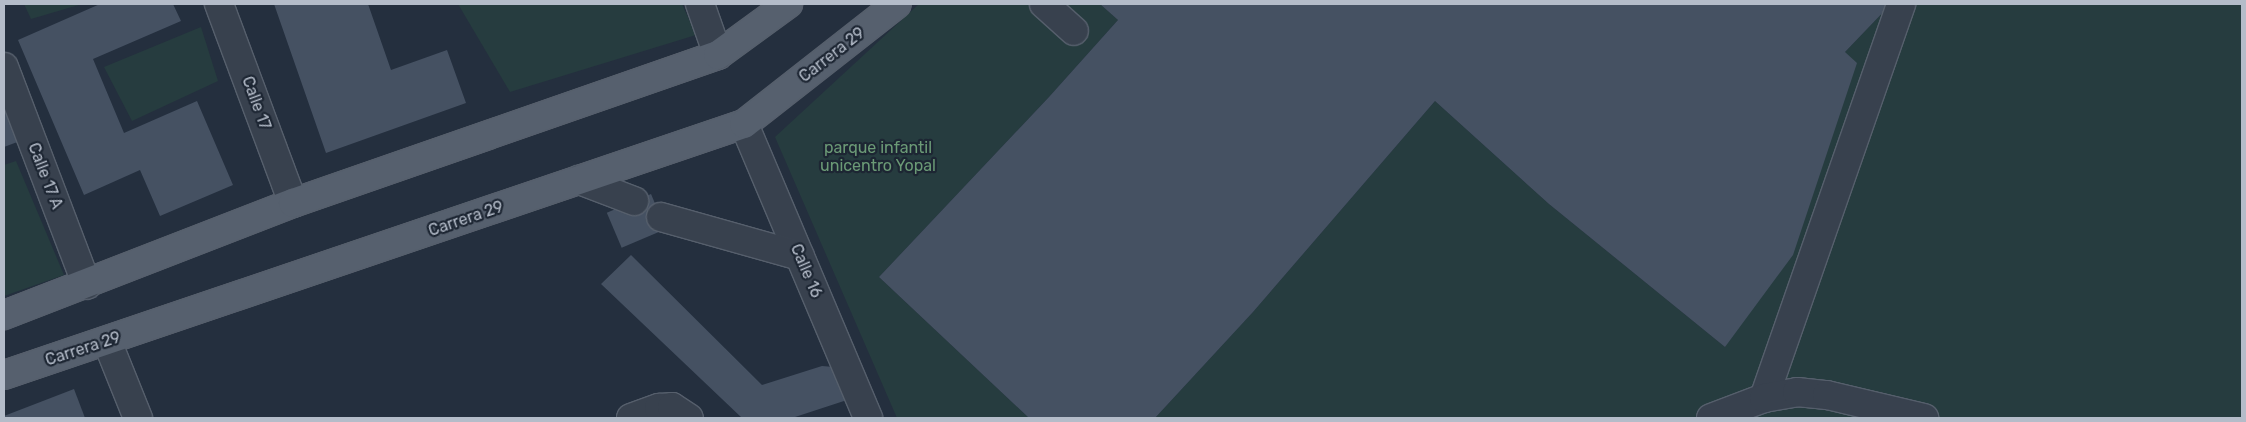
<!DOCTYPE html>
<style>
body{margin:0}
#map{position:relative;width:2246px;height:422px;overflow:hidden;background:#242f3e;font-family:Rubik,sans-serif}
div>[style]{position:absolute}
.green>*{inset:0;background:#263c3f}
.building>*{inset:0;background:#455162;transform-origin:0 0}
.roads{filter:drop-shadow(1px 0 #565f6c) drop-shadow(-1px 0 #565f6c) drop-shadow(0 1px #565f6c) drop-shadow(0 -1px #565f6c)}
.minor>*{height:28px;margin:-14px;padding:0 14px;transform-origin:14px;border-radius:14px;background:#38414e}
.major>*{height:28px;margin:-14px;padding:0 14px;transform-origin:14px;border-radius:14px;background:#56606e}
span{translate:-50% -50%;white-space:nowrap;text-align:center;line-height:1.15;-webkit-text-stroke:4.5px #1d2633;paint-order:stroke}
.street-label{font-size:16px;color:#b4bcc9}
.park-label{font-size:16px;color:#6b9a76}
.frame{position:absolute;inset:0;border:5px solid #b4bcc9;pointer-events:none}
</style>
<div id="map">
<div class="green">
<i style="clip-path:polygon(24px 4px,82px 4px,31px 19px)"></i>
<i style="clip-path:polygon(458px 4px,682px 4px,696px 35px,510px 92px)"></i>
<i style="clip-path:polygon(919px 4px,1100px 4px,1118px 20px,1049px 97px,879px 277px,1029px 418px,897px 418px,775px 137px)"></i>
<i style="clip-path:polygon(1891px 4px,2242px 4px,2242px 418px,1155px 418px,1253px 312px,1435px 101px,1549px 204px,1725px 347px,1845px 52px)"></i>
<i style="clip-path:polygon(201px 27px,218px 81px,132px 121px,104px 67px)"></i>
<i style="clip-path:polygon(16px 161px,64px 275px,4px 296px,4px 165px)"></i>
</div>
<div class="building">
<i style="clip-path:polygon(100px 4px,173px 4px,181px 21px,93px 59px,124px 133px,197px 101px,233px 185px,160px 216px,140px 170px,84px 195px,18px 40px)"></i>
<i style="clip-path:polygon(274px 4px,368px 4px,391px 70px,447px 50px,466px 103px,326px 153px)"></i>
<i style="clip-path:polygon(1100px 4px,1891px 4px,1845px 52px,1857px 63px,1793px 255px,1725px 347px,1549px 204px,1435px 101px,1253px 312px,1155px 418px,1029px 418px,879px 277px,1049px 97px,1118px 20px)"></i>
<i style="clip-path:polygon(4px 98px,20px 141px,4px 147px)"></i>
<i style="left:651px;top:194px;width:38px;height:48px;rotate:67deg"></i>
<i style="clip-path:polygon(631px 255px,762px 385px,822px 366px,834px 367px,847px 400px,792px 418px,742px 418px,601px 284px)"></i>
<i style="clip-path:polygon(74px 389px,85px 418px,4px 418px,4px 416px)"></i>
</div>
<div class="roads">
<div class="minor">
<i style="left:219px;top:4px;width:212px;rotate:69.6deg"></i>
<i style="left:700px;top:4px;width:54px;rotate:70.6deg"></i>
<i style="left:1044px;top:4px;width:40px;rotate:42deg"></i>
<i style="left:4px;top:67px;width:233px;rotate:69.2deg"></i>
<i style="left:744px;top:124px;width:319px;rotate:67.1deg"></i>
<i style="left:579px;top:180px;width:59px;rotate:20.9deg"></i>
<i style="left:661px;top:217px;width:144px;rotate:15.7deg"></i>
<i style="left:107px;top:341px;width:83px;rotate:68.1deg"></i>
<i style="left:1764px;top:398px;width:417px;rotate:-70.8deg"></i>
<i style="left:631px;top:418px;width:30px;rotate:-20deg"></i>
<i style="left:659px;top:408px;width:13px;rotate:-4deg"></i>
<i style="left:672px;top:407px;width:20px;rotate:33deg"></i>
<i style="left:1711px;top:418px;width:57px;rotate:-20.7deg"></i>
<i style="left:1764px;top:398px;width:34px;rotate:-10deg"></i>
<i style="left:1797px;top:392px;width:30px;rotate:6deg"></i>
<i style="left:1827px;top:395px;width:100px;rotate:13.3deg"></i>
</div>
<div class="major">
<i style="left:4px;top:315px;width:310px;rotate:-21.2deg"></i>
<i style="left:293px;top:203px;width:450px;rotate:-19.2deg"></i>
<i style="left:718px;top:55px;width:87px;rotate:-36.1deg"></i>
<i style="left:4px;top:375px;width:781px;rotate:-18.74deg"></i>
<i style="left:744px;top:124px;width:194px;rotate:-38.1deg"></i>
</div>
</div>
<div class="street-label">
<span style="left:832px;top:55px;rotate:-38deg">Carrera 29</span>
<span style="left:256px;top:103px;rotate:70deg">Calle 17</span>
<span style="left:45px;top:176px;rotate:69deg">Calle 17 A</span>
<span style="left:466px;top:219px;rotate:-19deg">Carrera 29</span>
<span style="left:806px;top:271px;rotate:67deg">Calle 16</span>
<span style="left:83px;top:349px;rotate:-18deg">Carrera 29</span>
</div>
<div class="park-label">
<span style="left:878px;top:157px">parque infantil<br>unicentro Yopal</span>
</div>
<div class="frame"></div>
</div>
